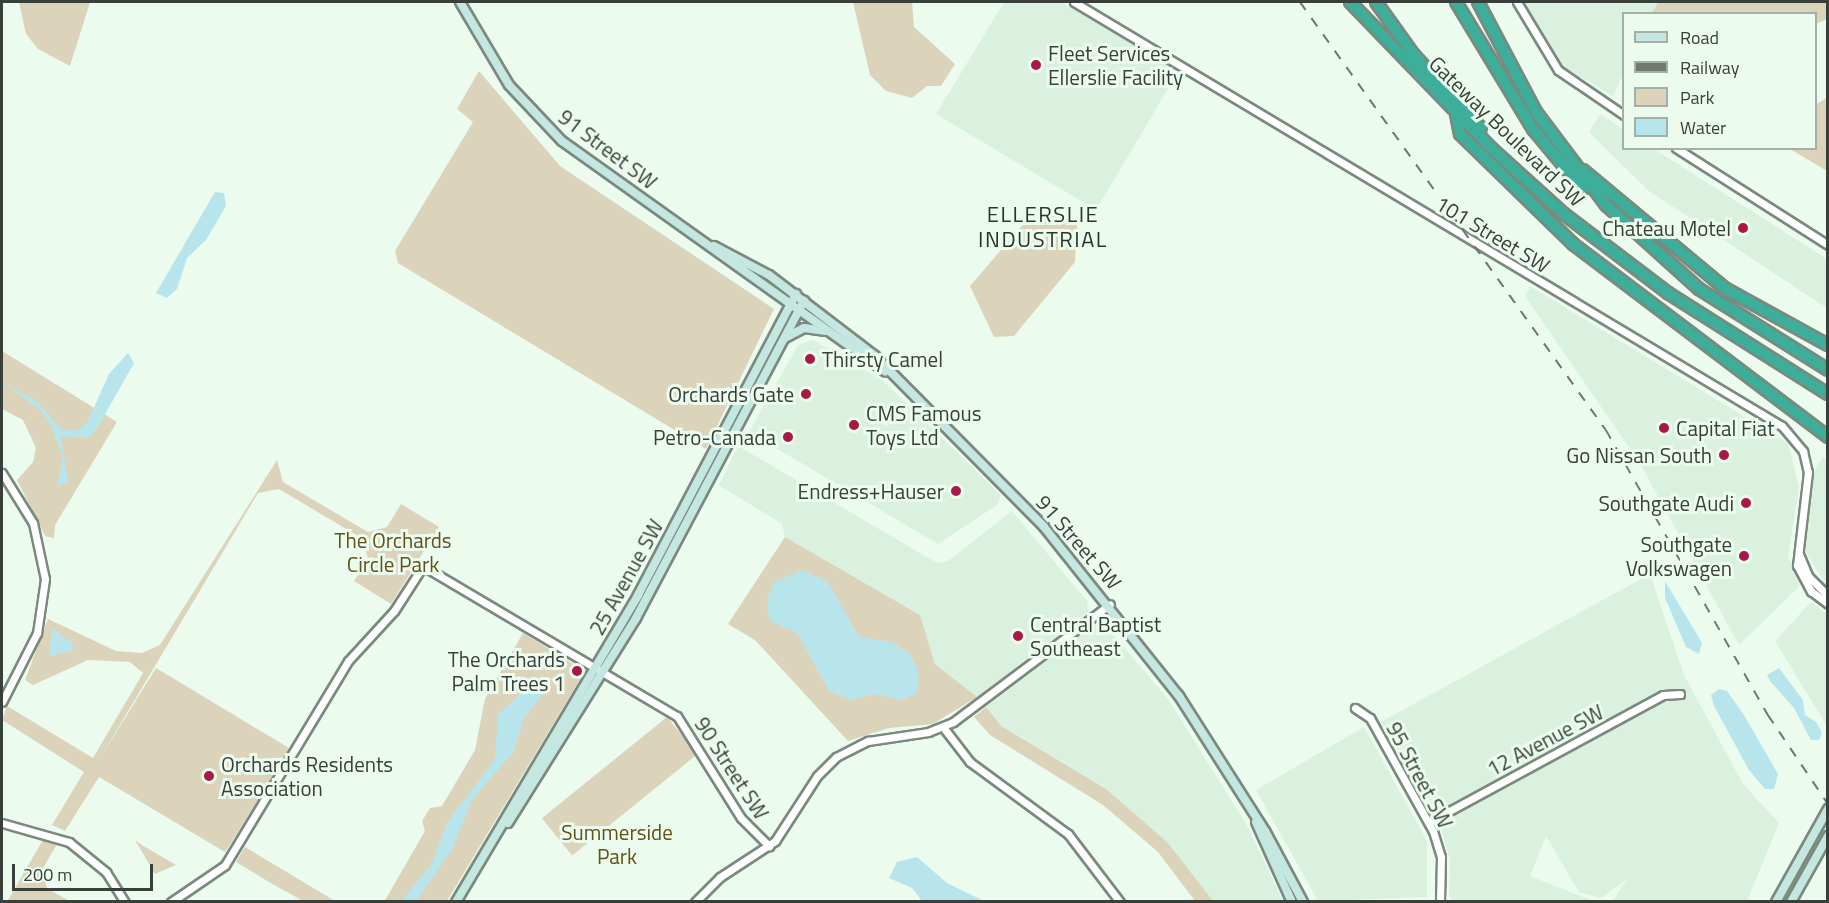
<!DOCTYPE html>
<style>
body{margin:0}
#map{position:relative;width:1829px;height:903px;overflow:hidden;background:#ebfbee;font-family:"Titillium Web",sans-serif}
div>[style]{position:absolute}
.built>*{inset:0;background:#dbf1df}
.green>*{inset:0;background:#dbd4bb;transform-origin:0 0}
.water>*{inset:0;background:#b8e5ec}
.roads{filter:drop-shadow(2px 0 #7b897e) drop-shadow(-2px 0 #7b897e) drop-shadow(0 2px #7b897e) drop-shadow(0 -2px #7b897e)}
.tertiary>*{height:7px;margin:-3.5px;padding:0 3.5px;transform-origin:3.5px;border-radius:3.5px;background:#fff}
.secondary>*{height:8px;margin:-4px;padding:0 4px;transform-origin:4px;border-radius:4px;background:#c4e7e1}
.motorway>*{height:10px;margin:-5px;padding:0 5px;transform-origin:5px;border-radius:5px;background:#3cae9a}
.rail>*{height:1.5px;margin-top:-0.75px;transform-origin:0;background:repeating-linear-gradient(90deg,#6f7871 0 10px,transparent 0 20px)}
.dots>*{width:16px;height:16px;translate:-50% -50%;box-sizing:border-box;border:3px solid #ebfbee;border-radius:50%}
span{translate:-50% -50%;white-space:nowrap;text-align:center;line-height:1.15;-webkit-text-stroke:6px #ebfbee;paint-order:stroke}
.poi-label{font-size:21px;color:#393f3a}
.left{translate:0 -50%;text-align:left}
.right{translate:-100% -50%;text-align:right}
.street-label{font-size:21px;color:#393f3a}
.park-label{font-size:21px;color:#615219}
.neighbourhood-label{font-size:22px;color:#2a362c;letter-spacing:1.5px}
.frame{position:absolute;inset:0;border:3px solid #393f3a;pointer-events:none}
.legend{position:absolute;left:1622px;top:12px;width:195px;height:138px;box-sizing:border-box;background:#ebfbee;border:2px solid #a4b0a6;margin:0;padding:8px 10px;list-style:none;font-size:18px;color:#393f3a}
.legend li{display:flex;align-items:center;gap:12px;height:30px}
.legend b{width:30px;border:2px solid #a4b0a6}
.scale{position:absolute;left:12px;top:864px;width:141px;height:27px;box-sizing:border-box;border:3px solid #393f3a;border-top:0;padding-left:8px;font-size:18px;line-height:21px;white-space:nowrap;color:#393f3a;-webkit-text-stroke:4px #ebfbee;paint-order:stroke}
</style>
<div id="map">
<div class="built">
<i style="clip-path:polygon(1004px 2px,1061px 2px,1178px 72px,1096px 210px,936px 114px)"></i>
<i style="clip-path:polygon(1524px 2px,1658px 2px,1652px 13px,1624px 14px,1623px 74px,1613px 96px,1564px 67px,1543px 43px)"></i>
<i style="clip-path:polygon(1600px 114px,1623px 129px,1624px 148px,1654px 149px,1827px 259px,1827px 308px,1649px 191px,1589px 132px)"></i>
<i style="clip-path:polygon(1530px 286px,1788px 443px,1799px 487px,1788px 556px,1800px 586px,1739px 645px,1639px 462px,1525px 296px)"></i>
<i style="clip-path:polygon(813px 340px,883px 381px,1001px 495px,997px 505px,938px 544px,749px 432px,798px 345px)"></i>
<i style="clip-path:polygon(738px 446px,937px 563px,948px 561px,1012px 511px,1087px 601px,1088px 612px,977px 697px,935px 664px,920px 615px,785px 537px,782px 524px,719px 485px)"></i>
<i style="clip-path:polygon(1823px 457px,1828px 460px,1827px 586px,1805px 551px,1814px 472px)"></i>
<i style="clip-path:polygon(1650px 574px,1684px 675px,1743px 784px,1779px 823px,1747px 901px,1613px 901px,1627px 879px,1601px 898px,1579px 892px,1546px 836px,1530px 876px,1593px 901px,1454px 901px,1449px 896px,1450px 860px,1440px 825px,1381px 722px)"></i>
<i style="clip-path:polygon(1811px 602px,1827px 614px,1827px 726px,1775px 641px)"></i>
<i style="clip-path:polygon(1101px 620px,1168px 699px,1248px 827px,1283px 901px,1213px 901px,1106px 789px,1001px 726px,986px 707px)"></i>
<i style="clip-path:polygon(1364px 727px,1427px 841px,1427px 897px,1318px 901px,1256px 790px)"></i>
</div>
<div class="green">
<i style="clip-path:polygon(19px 2px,90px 2px,70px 66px,38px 49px,26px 34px)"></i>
<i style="clip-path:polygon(853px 2px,912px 2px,914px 27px,955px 64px,941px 86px,927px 86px,912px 98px,886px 91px,870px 75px)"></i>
<i style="clip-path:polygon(1658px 2px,1827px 2px,1827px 19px,1816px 24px,1816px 14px,1652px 13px)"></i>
<i style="clip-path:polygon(479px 71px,560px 166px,774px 309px,706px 449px,398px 263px,395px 251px,473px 122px,457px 109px)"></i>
<i style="clip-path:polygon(1827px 98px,1827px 171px,1790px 149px,1816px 148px,1816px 104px)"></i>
<i style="clip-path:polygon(1056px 210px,1077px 226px,1075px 262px,1014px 336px,994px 337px,970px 286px,1032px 214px)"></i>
<i style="clip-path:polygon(2px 351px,117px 422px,55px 525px,54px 538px,45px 536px,17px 480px,33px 462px,36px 448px,23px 420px,2px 409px)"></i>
<i style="clip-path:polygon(277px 460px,283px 482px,368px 532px,387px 527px,401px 504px,439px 527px,391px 604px,354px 581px,368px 559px,363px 539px,279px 489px,258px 493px,99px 760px,156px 668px,289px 748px,233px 840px,225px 852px,99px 777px,65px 831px,52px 825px,84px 772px,2px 720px,7px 706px,93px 758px,143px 673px,130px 662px,88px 660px,33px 685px,25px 680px,48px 619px,116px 651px,142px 653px,160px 645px)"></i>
<i style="clip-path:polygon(785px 537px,920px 615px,935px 664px,977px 697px,933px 724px,889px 728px,848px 741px,755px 640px,728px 624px)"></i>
<i style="clip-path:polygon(523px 633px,585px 671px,447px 901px,384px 902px,425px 831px,422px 821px,430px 808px,442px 806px,475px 750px,485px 699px)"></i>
<i style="clip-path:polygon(986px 707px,1001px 726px,1106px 789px,1168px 843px,1213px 901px,1195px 901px,1158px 852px,1103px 805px,990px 735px,974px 717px)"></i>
<i style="left:667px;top:717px;width:48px;height:161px;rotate:51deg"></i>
<i style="clip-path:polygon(44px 838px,57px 844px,42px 870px,47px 888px,69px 901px,7px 902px)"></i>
<i style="clip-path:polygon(135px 840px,142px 845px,176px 865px,155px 874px)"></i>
<i style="clip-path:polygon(245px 847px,335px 901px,303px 901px,269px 882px,236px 862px)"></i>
</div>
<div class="water">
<i style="clip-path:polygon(215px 192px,224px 193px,226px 206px,206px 240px,187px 258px,177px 289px,167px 298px,156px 293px)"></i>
<i style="clip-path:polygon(128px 353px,134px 363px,95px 432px,88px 438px,61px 436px,68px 482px,57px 487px,63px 456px,50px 424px,40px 409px,2px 383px,37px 401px,60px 428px,75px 431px,87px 423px,109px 374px)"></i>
<i style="clip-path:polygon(803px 570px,828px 582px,859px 637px,892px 642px,911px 655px,919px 674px,917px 693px,902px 700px,872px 694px,853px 701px,829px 691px,797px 633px,769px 620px,767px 599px,774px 582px)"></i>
<i style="clip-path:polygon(1665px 581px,1702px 643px,1699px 654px,1686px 647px,1665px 598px)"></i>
<i style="clip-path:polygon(52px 628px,72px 643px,73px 650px,49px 656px)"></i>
<i style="clip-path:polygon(1779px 668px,1803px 700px,1805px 715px,1816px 722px,1822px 733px,1819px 740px,1811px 740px,1794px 708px,1770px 681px,1767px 675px)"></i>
<i style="clip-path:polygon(543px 675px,548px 688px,524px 718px,514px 751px,472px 800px,452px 850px,416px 901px,401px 901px,431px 865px,447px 823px,495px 759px,498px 714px)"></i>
<i style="clip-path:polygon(1719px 689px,1727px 691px,1744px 715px,1778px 774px,1774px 789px,1765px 789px,1749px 770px,1714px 706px,1711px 695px)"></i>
<i style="clip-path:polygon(917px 857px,947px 883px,984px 901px,922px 901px,912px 888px,889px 878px,897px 862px)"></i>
</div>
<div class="roads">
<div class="tertiary">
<i style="left:1074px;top:2px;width:825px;rotate:30.92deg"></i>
<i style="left:1782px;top:426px;width:33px;rotate:50deg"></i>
<i style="left:1803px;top:451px;width:22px;rotate:77deg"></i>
<i style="left:1808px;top:472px;width:94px;rotate:96.7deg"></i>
<i style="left:1797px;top:565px;width:30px;rotate:62deg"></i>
<i style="left:1811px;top:591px;width:21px;rotate:37deg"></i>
<i style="left:1517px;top:2px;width:79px;rotate:58.9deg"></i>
<i style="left:1558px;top:70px;width:80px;rotate:34.3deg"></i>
<i style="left:1676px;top:148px;width:180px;rotate:32.5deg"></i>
<i style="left:2px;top:473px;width:59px;rotate:58.2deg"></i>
<i style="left:33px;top:523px;width:57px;rotate:77.9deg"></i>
<i style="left:45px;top:579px;width:55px;rotate:98.4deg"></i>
<i style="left:37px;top:633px;width:77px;rotate:116.9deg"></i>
<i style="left:1799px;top:554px;width:25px;rotate:67deg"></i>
<i style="left:1809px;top:577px;width:27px;rotate:45deg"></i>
<i style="left:1355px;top:708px;width:18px;rotate:34deg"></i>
<i style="left:1370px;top:718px;width:129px;rotate:60.9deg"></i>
<i style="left:1433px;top:831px;width:27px;rotate:73deg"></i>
<i style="left:1441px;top:857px;width:45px;rotate:91.3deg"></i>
<i style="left:943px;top:727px;width:44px;rotate:52.4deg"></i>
<i style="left:970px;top:762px;width:122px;rotate:36.3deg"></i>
<i style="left:1068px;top:834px;width:86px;rotate:52.6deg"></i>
<i style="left:1429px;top:822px;width:266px;rotate:-28.5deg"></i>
<i style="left:1663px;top:695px;width:17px;rotate:-3deg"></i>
<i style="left:2px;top:823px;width:70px;rotate:15.8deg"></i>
<i style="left:69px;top:842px;width:48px;rotate:39deg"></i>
<i style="left:106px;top:872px;width:36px;rotate:58deg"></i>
<i style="left:171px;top:902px;width:65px;rotate:-34.4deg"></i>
<i style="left:225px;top:865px;width:238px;rotate:-58.9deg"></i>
<i style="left:348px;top:661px;width:68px;rotate:-47.4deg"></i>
<i style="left:394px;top:611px;width:54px;rotate:-57.2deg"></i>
<i style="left:423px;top:566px;width:295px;rotate:30.6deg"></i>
<i style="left:677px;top:716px;width:120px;rotate:57.9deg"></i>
<i style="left:741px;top:818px;width:40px;rotate:45deg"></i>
<i style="left:695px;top:902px;width:35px;rotate:-45deg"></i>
<i style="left:720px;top:877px;width:66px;rotate:-33.2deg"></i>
<i style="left:775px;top:841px;width:77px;rotate:-57.1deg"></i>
<i style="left:817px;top:776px;width:27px;rotate:-45deg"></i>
<i style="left:836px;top:757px;width:36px;rotate:-27deg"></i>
<i style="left:868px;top:741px;width:61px;rotate:-8.5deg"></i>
<i style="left:928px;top:732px;width:27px;rotate:-22deg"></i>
<i style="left:953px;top:722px;width:196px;rotate:-36.9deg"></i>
</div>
<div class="secondary">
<i style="left:460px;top:2px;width:96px;rotate:59.4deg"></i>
<i style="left:509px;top:85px;width:77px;rotate:46.6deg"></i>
<i style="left:562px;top:141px;width:397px;rotate:35.5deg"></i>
<i style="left:714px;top:246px;width:62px;rotate:27.8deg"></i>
<i style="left:769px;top:275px;width:133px;rotate:37.4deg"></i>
<i style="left:875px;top:356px;width:240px;rotate:45.3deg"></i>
<i style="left:1044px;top:527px;width:216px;rotate:51.4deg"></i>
<i style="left:1179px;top:696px;width:160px;rotate:57.5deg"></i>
<i style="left:1265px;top:831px;width:81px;rotate:61.8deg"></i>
<i style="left:785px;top:338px;width:21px;rotate:-28deg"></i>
<i style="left:804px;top:328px;width:22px;rotate:8deg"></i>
<i style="left:1256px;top:822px;width:88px;rotate:65.8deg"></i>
<i style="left:508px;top:823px;width:242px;rotate:-58deg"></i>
<i style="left:636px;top:618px;width:359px;rotate:-62.1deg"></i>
<i style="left:456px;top:902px;width:357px;rotate:-59.3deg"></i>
<i style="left:638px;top:595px;width:340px;rotate:-62.3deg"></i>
<i style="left:1776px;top:902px;width:107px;rotate:-60.8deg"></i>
<i style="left:1791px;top:902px;width:76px;rotate:-60.7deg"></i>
</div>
<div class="motorway">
<i style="left:1350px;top:2px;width:203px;rotate:46deg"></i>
<i style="left:1491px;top:148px;width:98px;rotate:42.1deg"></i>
<i style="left:1564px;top:214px;width:131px;rotate:37.2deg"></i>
<i style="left:1668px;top:293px;width:189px;rotate:32.3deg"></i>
<i style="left:1376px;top:2px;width:65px;rotate:54.4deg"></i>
<i style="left:1414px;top:55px;width:99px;rotate:47.5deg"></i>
<i style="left:1456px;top:2px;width:149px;rotate:58.8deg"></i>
<i style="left:1533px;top:129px;width:78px;rotate:50.2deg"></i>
<i style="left:1478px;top:2px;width:124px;rotate:62.2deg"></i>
<i style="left:1536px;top:112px;width:116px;rotate:53deg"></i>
<i style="left:1606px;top:205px;width:125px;rotate:42.1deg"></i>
<i style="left:1699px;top:289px;width:152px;rotate:32.1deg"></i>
<i style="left:1456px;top:114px;width:20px;rotate:79deg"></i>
<i style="left:1460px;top:134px;width:158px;rotate:44.2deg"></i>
<i style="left:1573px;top:244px;width:320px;rotate:37.1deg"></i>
<i style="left:1583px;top:170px;width:186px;rotate:39.8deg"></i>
<i style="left:1726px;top:289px;width:116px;rotate:28.8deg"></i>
</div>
</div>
<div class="rail">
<i style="left:1300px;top:2px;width:526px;rotate:54.44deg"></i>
<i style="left:1606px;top:430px;width:328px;rotate:60.4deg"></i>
<i style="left:1768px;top:715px;width:107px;rotate:56deg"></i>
</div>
<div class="dots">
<i style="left:1036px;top:65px;background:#aa1749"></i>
<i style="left:1743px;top:228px;background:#aa1749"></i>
<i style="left:810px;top:359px;background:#aa1749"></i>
<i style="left:806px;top:394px;background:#aa1749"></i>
<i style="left:854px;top:425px;background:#aa1749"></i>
<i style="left:1664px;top:428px;background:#aa1749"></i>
<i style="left:788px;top:437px;background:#aa1749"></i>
<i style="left:1724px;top:455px;background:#aa1749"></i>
<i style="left:956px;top:491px;background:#aa1749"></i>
<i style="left:1746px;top:503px;background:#aa1749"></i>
<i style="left:1744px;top:556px;background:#aa1749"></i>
<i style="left:1018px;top:636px;background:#aa1749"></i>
<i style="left:577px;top:671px;background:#aa1749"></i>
<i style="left:209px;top:776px;background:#aa1749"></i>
</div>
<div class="poi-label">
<span class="left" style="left:1048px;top:65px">Fleet Services<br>Ellerslie Facility</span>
<span class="right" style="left:1731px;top:228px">Chateau Motel</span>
<span class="left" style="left:822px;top:359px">Thirsty Camel</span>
<span class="right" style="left:794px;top:394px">Orchards Gate</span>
<span class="left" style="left:866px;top:425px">CMS Famous<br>Toys Ltd</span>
<span class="left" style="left:1676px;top:428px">Capital Fiat</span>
<span class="right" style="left:776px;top:437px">Petro-Canada</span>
<span class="right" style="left:1712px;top:455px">Go Nissan South</span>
<span class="right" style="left:944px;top:491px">Endress+Hauser</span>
<span class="right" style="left:1734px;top:503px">Southgate Audi</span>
<span class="right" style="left:1732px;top:556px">Southgate<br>Volkswagen</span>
<span class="left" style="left:1030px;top:636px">Central Baptist<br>Southeast</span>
<span class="right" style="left:565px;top:671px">The Orchards<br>Palm Trees 1</span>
<span class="left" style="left:221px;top:776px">Orchards Residents<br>Association</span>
</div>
<div class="street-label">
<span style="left:1507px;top:131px;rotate:44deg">Gateway Boulevard SW</span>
<span style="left:608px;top:149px;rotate:37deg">91 Street SW</span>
<span style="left:1493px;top:234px;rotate:31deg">101 Street SW</span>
<span style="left:1079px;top:542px;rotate:49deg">91 Street SW</span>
<span style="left:626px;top:577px;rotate:-61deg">25 Avenue SW</span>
<span style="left:1545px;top:740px;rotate:-28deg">12 Avenue SW</span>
<span style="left:732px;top:768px;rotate:57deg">90 Street SW</span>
<span style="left:1420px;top:775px;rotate:62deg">95 Street SW</span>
</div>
<div class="park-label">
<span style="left:393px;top:552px">The Orchards<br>Circle Park</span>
<span style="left:617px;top:844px">Summerside<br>Park</span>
</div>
<div class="neighbourhood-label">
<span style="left:1043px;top:227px">ELLERSLIE<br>INDUSTRIAL</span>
</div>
<div class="frame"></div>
<ul class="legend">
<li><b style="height:8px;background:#c4e7e1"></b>Road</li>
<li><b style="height:8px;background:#6f7871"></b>Railway</li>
<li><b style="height:16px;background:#dbd4bb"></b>Park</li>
<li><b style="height:16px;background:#b8e5ec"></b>Water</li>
</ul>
<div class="scale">200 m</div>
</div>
